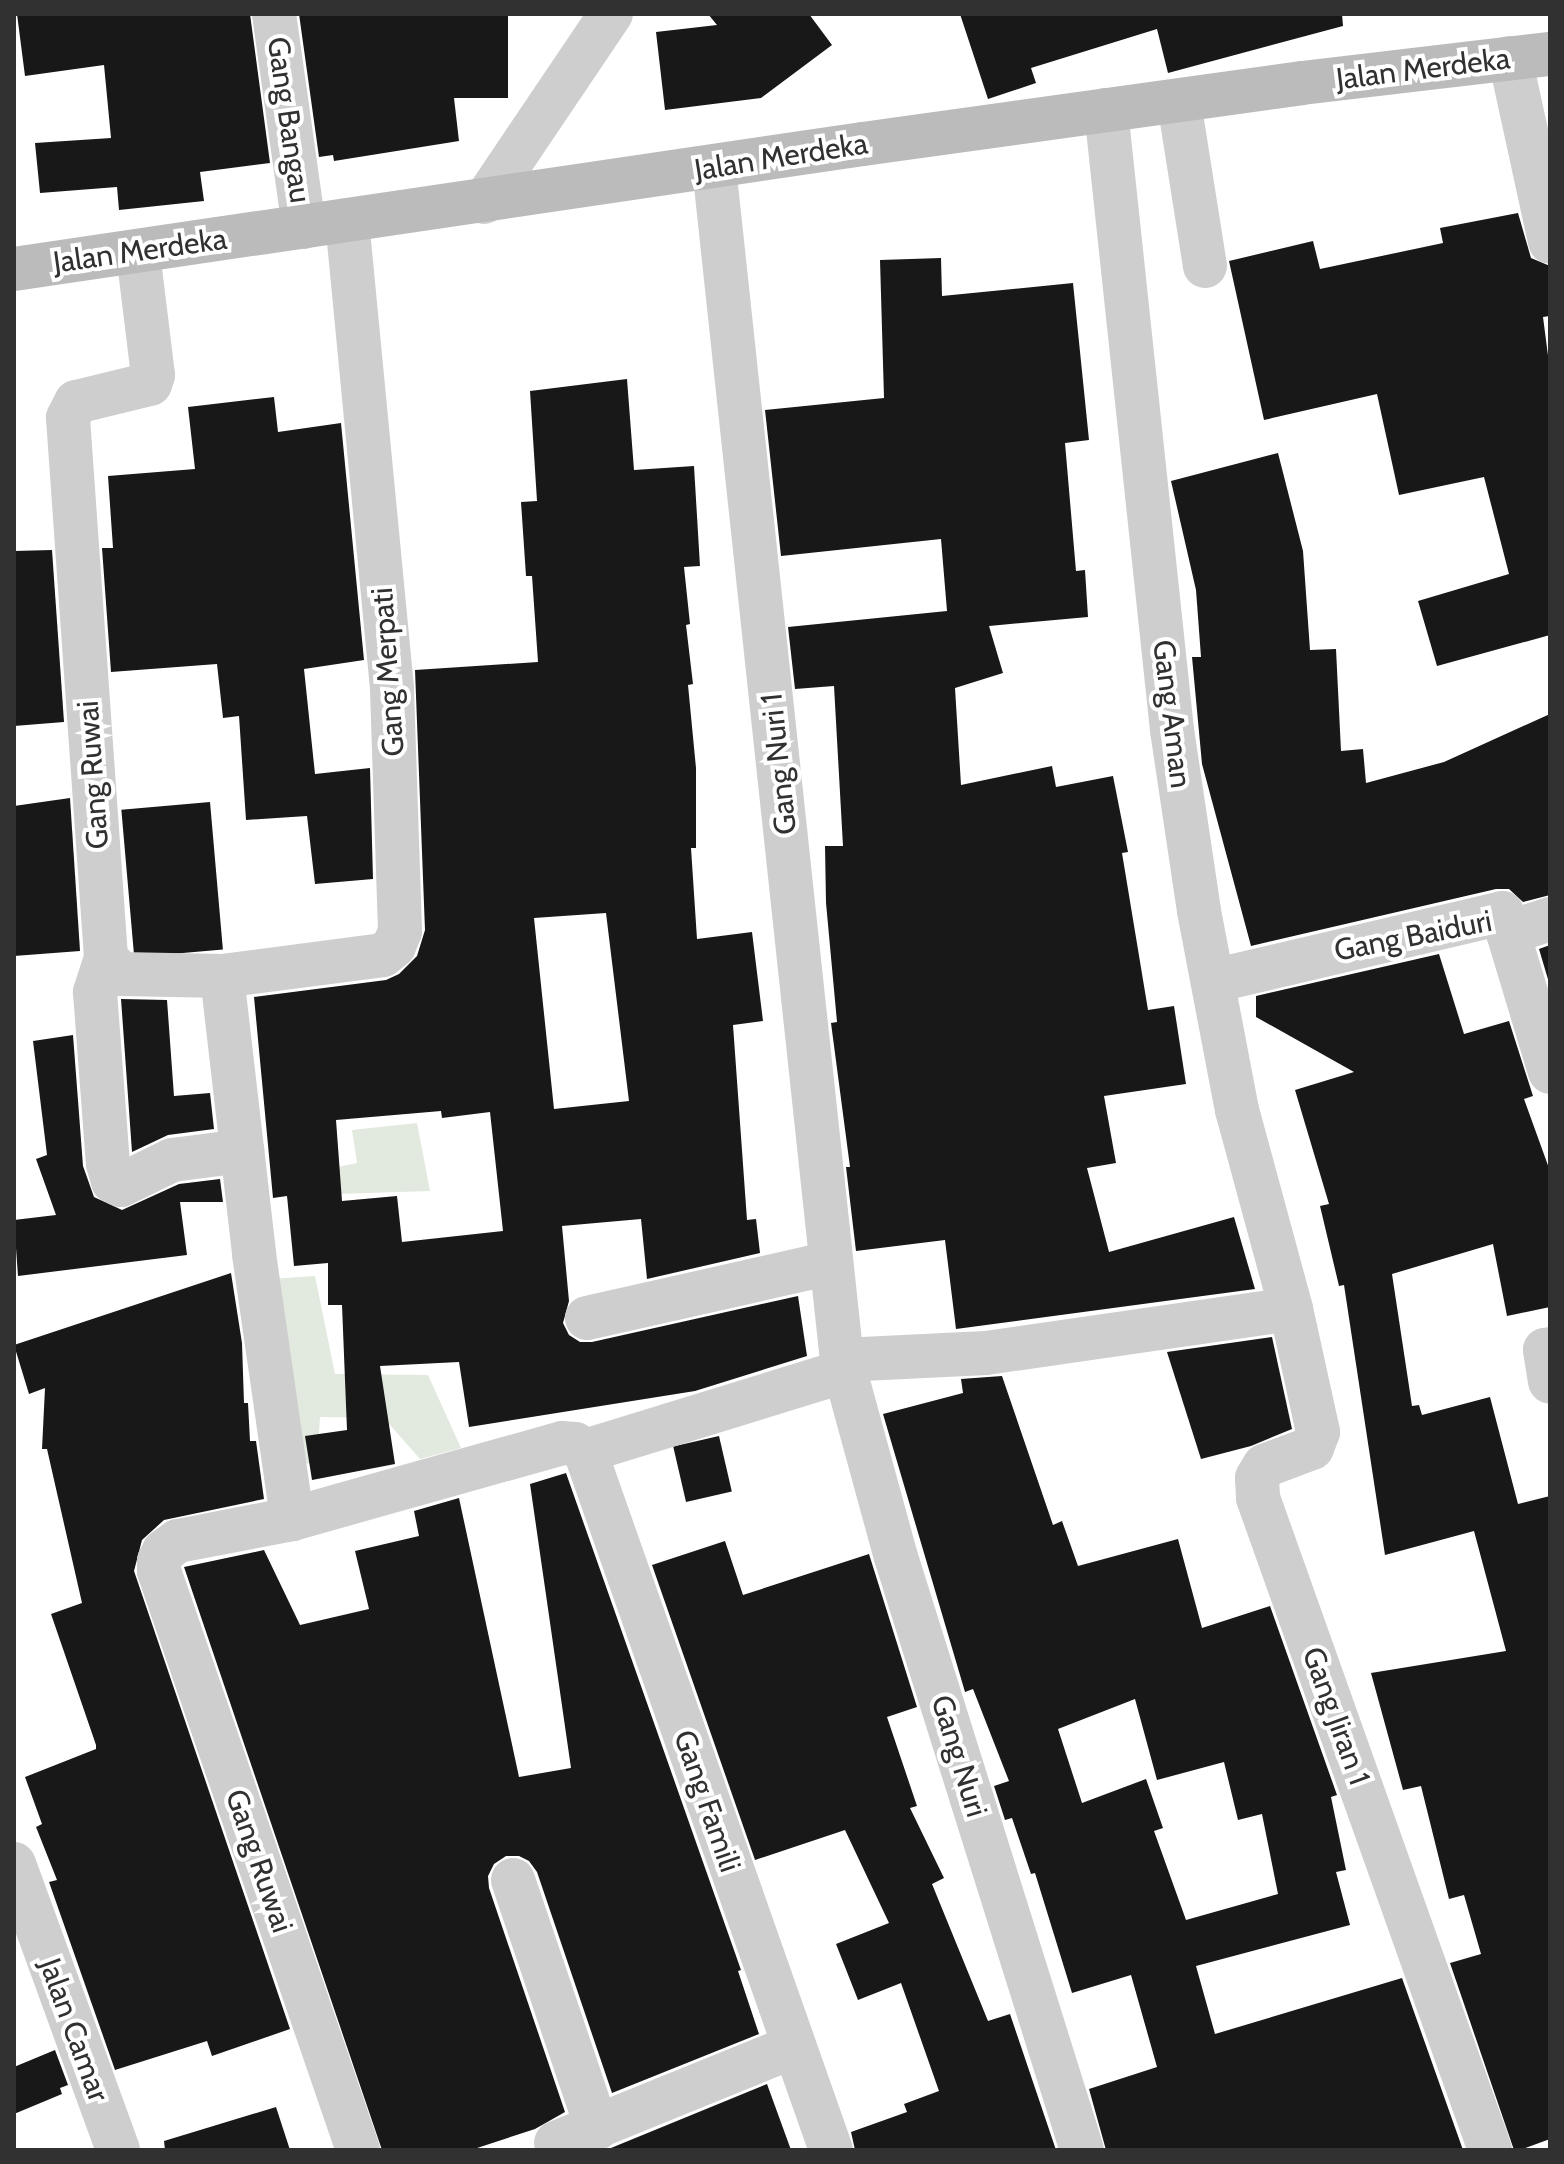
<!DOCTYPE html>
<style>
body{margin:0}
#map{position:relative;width:1564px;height:2164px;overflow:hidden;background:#fff;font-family:Cabin,sans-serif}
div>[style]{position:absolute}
.green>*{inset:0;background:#e2e9de}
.building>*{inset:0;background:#181818;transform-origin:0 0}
.street>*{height:44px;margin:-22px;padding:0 22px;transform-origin:22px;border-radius:22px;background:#cecece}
.secondary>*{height:44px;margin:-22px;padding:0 22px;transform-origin:22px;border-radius:22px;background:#bbb}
span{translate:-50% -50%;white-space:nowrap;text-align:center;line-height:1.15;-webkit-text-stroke:8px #fff;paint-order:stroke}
.street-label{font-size:30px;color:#313131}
.frame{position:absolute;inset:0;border:16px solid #313131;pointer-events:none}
</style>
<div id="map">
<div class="green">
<i style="clip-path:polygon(417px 1123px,430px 1191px,305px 1195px,304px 1174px,357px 1163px,352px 1130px)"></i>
<i style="clip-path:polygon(315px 1276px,335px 1374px,428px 1375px,461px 1448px,420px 1459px,384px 1418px,320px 1417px,317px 1464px,302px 1463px,270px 1279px)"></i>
</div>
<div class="building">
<i style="clip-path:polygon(17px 14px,250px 14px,270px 163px,200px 172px,204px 201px,119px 210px,117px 187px,40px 193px,35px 143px,111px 138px,104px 65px,25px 76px)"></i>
<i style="clip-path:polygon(299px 14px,508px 14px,508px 98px,454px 98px,459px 141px,334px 161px,333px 155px,319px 157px)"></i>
<i style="clip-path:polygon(708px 14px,809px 14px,832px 45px,761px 98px,665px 110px,656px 32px,717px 25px)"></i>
<i style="clip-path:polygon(960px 14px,1342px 14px,1343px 26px,1168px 73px,1157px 29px,1031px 68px,1036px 83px,988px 99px)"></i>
<i style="clip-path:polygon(1518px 213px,1531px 258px,1550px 266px,1550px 316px,1543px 317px,1550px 371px,1550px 635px,1437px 666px,1418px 601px,1509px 574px,1484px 477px,1399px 495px,1377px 394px,1264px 420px,1229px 261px,1313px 241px,1320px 269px,1443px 243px,1440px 228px)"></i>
<i style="clip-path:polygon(941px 258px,942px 296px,1073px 283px,1089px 440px,1065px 443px,1076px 571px,1085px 570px,1088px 617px,989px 626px,1003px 673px,955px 688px,961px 785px,1052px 766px,1056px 787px,1113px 776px,1128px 852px,1122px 853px,1148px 1010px,1174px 1006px,1186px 1084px,1104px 1096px,1116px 1163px,1087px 1168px,1109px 1252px,1234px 1217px,1255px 1289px,956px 1329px,945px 1240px,856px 1251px,846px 1167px,850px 1167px,831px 1023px,837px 1022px,826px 903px,825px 846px,843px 846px,834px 686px,795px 689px,788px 627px,947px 611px,941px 539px,781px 556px,765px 410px,884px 398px,880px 260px)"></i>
<i style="clip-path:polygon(evenodd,627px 379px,634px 470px,694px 466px,700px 566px,684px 567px,690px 624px,686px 625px,693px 684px,688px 685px,696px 768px,696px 848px,691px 848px,697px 939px,752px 932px,763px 1021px,733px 1025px,747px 1220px,756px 1219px,760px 1253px,647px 1279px,641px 1219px,562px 1226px,569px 1301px,563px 1323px,569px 1335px,580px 1342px,592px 1342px,798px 1296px,807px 1356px,695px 1391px,469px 1427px,459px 1362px,380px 1366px,395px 1464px,312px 1480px,305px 1436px,347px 1430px,342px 1305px,328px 1305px,328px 1263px,294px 1266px,287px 1196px,273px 1198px,254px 997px,386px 980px,399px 974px,417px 956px,425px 930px,415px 670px,538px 662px,532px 576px,526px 576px,521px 502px,537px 501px,530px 391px,627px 379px,606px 913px,629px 1101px,554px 1109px,534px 918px,606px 913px,627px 379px,441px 1111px,442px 1118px,490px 1112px,503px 1231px,402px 1242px,397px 1196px,342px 1201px,336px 1120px,441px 1111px)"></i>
<i style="clip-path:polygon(274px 397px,278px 432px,341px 423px,364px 660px,304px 669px,315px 774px,370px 768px,373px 879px,315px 884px,307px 816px,246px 820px,239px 716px,223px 718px,217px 664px,111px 672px,102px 548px,113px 548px,108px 476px,195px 469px,188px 407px)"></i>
<i style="clip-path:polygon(1278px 453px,1303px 551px,1310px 650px,1336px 649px,1341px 751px,1363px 749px,1366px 783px,1444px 762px,1550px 714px,1550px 895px,1523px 902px,1509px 889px,1496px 889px,1251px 946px,1202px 764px,1192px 657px,1201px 657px,1196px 590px,1171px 481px)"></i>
<i style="clip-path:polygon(52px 550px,64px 722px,14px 726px,14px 551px)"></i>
<i style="clip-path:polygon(70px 798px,80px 951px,14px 956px,14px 806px)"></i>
<i style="left:210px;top:802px;width:148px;height:89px;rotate:85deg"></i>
<i style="clip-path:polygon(1550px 945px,1550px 986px,1539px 949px)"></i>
<i style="clip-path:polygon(1439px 954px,1464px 1034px,1509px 1021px,1533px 1096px,1524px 1099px,1550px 1171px,1550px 1307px,1507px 1316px,1493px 1244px,1392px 1274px,1412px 1406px,1419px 1405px,1422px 1415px,1490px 1397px,1518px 1504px,1550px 1496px,1550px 2139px,1520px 2150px,1514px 2150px,1450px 1963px,1481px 1954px,1464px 1895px,1449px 1899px,1421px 1786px,1403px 1790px,1371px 1673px,1506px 1651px,1474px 1531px,1385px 1555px,1344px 1285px,1339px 1286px,1320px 1206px,1329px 1204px,1295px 1090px,1354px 1072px,1256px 1017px,1256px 996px)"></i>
<i style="clip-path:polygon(121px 999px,167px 1000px,174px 1096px,210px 1093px,214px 1129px,168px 1135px,132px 1152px)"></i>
<i style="clip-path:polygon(73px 1035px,83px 1166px,94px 1197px,122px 1210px,179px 1184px,220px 1179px,223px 1202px,180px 1202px,187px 1255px,18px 1276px,14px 1220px,56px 1215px,36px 1159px,47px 1155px,33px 1041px)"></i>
<i style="clip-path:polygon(231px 1273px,242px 1343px,244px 1403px,248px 1403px,250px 1441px,256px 1441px,264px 1499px,164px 1520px,142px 1540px,134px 1571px,290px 2029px,212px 2056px,207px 2041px,115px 2070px,49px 1882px,57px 1880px,36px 1827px,42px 1824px,25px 1777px,96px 1749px,96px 1745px,51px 1614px,82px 1603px,47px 1449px,42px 1449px,45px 1388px,29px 1394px,14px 1345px)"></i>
<i style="clip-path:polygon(1272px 1337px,1292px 1429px,1251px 1446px,1201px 1459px,1167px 1352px)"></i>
<i style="clip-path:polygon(evenodd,1002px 1376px,1053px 1525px,1062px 1521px,1078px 1566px,1178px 1539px,1202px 1628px,1270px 1606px,1337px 1795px,1331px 1797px,1346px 1870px,1336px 1872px,1350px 1925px,1196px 1966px,1215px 2034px,1402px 1978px,1463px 2150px,1106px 2150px,1089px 2089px,1157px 2067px,1131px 1975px,1072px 1993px,1035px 1873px,1031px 1874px,1012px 1818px,1005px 1820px,994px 1786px,1009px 1781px,973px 1689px,965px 1692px,883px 1414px,963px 1393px,961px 1379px,1002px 1376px,1135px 1699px,1157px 1780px,1224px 1762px,1238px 1820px,1262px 1814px,1278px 1894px,1186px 1920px,1154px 1831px,1163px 1828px,1146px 1779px,1082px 1803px,1058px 1729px,1135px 1699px)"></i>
<i style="left:719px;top:1436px;width:57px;height:47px;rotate:77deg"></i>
<i style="clip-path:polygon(566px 1473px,741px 1970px,738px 1971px,759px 2034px,612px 2093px,537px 1872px,529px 1861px,519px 1856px,506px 1856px,494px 1864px,488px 1876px,489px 1888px,565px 2112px,535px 2129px,471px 2150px,382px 2150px,184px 1567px,264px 1550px,300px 1625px,369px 1609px,355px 1551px,419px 1536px,414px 1511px,459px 1498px,519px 1777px,571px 1768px,530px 1484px)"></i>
<i style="clip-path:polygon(725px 1541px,743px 1595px,869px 1554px,917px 1707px,887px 1717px,917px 1806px,910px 1808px,944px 1878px,932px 1884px,988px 2021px,1010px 2014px,1056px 2150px,855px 2150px,851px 2132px,907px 2112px,904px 2104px,939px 2091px,901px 1983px,858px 2000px,836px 1944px,889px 1923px,845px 1830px,755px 1860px,652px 1565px)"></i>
<i style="clip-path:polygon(55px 2050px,68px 2085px,60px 2088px,62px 2094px,14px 2114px,14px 2067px)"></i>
<i style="clip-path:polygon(767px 2084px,791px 2150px,608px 2150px,611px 2148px)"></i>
<i style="clip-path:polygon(276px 2107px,290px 2150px,165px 2150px,164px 2141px)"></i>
</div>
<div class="street">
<i style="left:274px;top:14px;width:215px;rotate:82deg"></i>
<i style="left:1510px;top:58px;width:188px;rotate:77.7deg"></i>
<i style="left:1179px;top:102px;width:166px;rotate:81deg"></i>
<i style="left:1106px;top:110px;width:624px;rotate:83.92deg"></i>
<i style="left:1172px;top:730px;width:183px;rotate:81.5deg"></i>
<i style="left:1199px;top:911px;width:203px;rotate:79.2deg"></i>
<i style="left:1237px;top:1110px;width:206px;rotate:74.8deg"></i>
<i style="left:1291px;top:1309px;width:126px;rotate:77.6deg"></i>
<i style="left:1318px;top:1432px;width:17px;rotate:111deg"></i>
<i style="left:1312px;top:1448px;width:51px;rotate:159.4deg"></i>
<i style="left:1264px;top:1466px;width:14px;rotate:120deg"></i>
<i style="left:1257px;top:1478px;width:20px;rotate:87deg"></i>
<i style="left:1258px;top:1498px;width:692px;rotate:70.41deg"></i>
<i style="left:714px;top:167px;width:1200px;rotate:83.88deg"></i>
<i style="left:842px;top:1360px;width:204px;rotate:74.7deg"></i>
<i style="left:896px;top:1557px;width:621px;rotate:72.59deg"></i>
<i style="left:484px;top:202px;width:227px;rotate:-56deg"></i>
<i style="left:138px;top:253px;width:123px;rotate:83deg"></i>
<i style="left:153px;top:375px;width:9px;rotate:108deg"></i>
<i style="left:150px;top:384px;width:76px;rotate:166.3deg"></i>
<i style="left:76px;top:402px;width:18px;rotate:117deg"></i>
<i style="left:68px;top:418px;width:541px;rotate:85.97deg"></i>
<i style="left:106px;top:958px;width:22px;rotate:47deg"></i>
<i style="left:121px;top:974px;width:101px;rotate:1.1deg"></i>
<i style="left:222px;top:976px;width:280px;rotate:83.4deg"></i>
<i style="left:254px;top:1254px;width:268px;rotate:81.8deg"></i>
<i style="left:1508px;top:933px;width:44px;rotate:-18.4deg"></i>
<i style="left:106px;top:958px;width:36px;rotate:108deg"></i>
<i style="left:95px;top:992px;width:172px;rotate:85.7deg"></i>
<i style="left:108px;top:1164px;width:18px;rotate:74deg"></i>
<i style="left:113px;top:1181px;width:9px;rotate:27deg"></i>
<i style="left:121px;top:1185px;width:57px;rotate:-26.1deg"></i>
<i style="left:172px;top:1160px;width:71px;rotate:-7.3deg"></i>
<i style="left:222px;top:976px;width:162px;rotate:-7.4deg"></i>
<i style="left:383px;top:955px;width:14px;rotate:-39deg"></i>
<i style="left:394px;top:946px;width:16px;rotate:-68deg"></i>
<i style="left:400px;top:931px;width:243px;rotate:-91.9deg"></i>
<i style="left:392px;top:688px;width:470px;rotate:-95.5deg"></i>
<i style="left:1213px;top:981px;width:297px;rotate:-13.2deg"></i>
<i style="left:1502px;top:913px;width:166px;rotate:73.2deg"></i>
<i style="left:587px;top:1318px;width:250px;rotate:-12.7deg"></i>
<i style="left:1550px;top:1349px;width:5px;rotate:169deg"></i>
<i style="left:1545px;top:1350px;width:32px;rotate:81deg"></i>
<i style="left:842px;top:1360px;width:144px;rotate:-2.8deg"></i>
<i style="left:986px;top:1353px;width:308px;rotate:-8.2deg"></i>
<i style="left:585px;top:1451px;width:741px;rotate:70.61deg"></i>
<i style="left:585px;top:1451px;width:272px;rotate:-17.1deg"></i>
<i style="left:14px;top:1864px;width:304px;rotate:70deg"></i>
<i style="left:513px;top:1880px;width:262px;rotate:71.3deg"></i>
<i style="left:556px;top:2143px;width:256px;rotate:-22.1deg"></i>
<i style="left:358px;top:2150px;width:612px;rotate:-108.97deg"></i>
<i style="left:159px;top:1571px;width:10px;rotate:-90deg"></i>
<i style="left:159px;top:1561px;width:11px;rotate:-63deg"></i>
<i style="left:164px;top:1551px;width:17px;rotate:-36deg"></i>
<i style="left:178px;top:1541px;width:116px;rotate:-10.9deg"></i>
<i style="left:292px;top:1519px;width:280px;rotate:-15.7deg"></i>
<i style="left:562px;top:1443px;width:13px;rotate:4deg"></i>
<i style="left:575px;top:1444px;width:12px;rotate:35deg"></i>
</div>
<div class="secondary">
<i style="left:14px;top:269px;width:858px;rotate:-8.38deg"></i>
<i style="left:863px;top:144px;width:443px;rotate:-7.9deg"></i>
<i style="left:1302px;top:83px;width:250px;rotate:-6.7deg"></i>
</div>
<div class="street-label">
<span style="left:1423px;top:69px;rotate:-7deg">Jalan Merdeka</span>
<span style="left:289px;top:120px;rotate:82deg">Gang Bangau</span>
<span style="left:781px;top:157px;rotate:-9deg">Jalan Merdeka</span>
<span style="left:140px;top:251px;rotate:-8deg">Jalan Merdeka</span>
<span style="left:388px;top:672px;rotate:-94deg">Gang Merpati</span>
<span style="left:1172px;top:714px;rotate:83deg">Gang Aman</span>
<span style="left:779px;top:764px;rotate:-96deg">Gang Nuri 1</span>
<span style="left:93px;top:775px;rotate:-94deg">Gang Ruwai</span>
<span style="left:1413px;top:936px;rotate:-11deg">Gang Baiduri</span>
<span style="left:1336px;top:1716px;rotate:70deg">Gang Jiran 1</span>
<span style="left:959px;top:1756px;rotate:73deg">Gang Nuri</span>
<span style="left:707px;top:1801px;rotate:71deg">Gang Famili</span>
<span style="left:259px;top:1861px;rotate:71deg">Gang Ruwai</span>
<span style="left:74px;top:2030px;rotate:70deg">Jalan Camar</span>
</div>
<div class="frame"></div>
</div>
